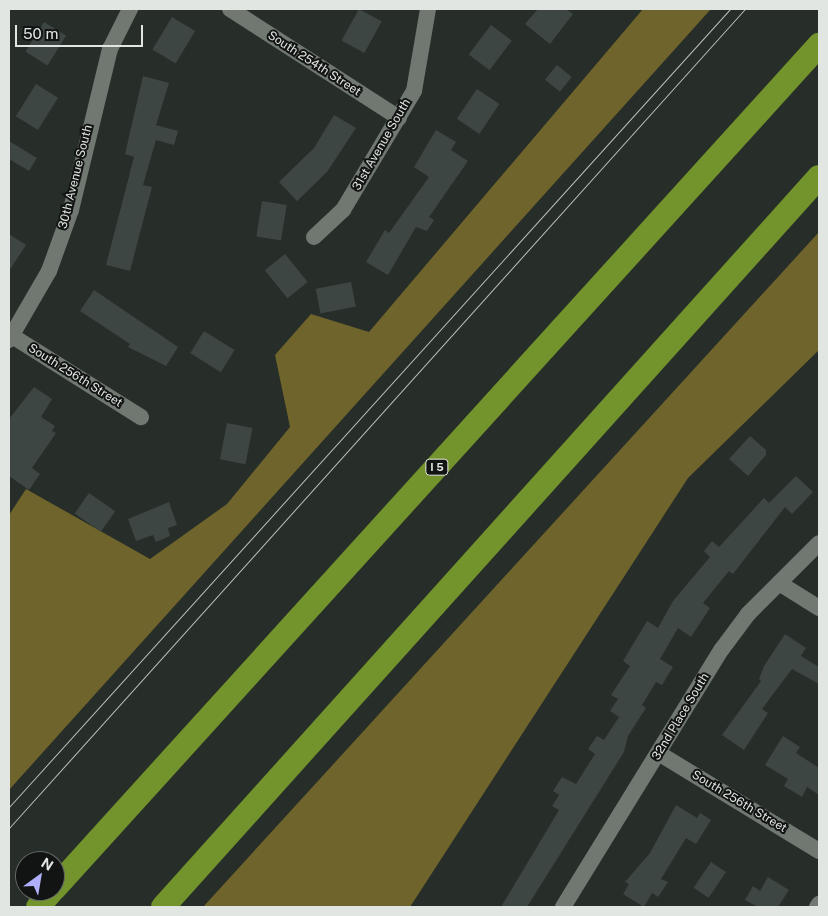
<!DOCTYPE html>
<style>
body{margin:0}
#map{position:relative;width:828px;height:916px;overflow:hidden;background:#272d28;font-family:"Public Sans",sans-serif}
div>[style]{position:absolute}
.forest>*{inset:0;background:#6f642b}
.building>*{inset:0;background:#3e4644;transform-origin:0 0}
.minor>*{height:16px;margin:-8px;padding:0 8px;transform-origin:8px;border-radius:8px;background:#717872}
.highway>*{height:24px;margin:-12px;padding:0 12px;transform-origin:12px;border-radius:12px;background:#73932c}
.tram>*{height:1px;margin:-0.5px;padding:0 0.5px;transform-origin:0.5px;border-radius:0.5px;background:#bcc1bd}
span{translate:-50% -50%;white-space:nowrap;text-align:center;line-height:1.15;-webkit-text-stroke:4px #111412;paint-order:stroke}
.shield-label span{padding:1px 4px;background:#111412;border:1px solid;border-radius:4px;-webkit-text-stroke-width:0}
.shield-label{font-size:11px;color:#e2e6e3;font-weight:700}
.street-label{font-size:12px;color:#e2e6e3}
.frame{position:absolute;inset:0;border:10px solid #e2e6e3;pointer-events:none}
.north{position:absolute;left:15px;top:851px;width:50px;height:50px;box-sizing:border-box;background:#111412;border:1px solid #656866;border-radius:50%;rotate:32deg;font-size:14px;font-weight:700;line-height:20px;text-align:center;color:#e2e6e3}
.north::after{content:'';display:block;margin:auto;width:18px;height:22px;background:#afaefa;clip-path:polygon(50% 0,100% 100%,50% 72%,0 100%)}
.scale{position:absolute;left:15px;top:25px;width:128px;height:22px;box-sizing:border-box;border:2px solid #e2e6e3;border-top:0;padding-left:6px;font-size:15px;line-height:18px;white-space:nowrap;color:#e2e6e3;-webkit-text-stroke:4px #111412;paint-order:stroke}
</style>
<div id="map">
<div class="forest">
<i style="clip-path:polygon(643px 9px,711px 9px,9px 790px,9px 515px,26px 489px,150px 559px,227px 504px,290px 427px,275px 355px,311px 314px,369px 332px)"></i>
<i style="clip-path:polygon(819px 232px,819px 350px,688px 478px,410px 907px,203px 907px)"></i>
</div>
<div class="building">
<i style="left:359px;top:9px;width:26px;height:36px;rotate:29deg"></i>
<i style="clip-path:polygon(538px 9px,566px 9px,573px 14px,550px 44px,525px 24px)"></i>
<i style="left:172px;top:17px;width:27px;height:38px;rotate:31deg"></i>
<i style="left:44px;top:22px;width:26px;height:35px;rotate:32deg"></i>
<i style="left:491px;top:25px;width:26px;height:37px;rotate:37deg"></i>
<i style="left:557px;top:65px;width:19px;height:19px;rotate:39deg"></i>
<i style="clip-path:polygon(143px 76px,169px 83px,156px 125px,178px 131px,174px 145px,156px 140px,143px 185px,152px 187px,130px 271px,106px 265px,134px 157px,125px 154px)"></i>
<i style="left:36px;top:84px;width:26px;height:38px;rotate:32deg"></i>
<i style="left:477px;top:89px;width:27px;height:36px;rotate:34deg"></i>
<i style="clip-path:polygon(334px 115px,356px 128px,327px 172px,297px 201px,279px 182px,314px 148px)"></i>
<i style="clip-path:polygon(436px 130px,456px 142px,451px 150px,468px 161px,429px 217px,434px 220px,427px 231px,416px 227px,388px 275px,366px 262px,385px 230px,389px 233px,429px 177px,414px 167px)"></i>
<i style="clip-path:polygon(9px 141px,37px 158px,29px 171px,9px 159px)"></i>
<i style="left:262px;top:201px;width:25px;height:36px;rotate:9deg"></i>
<i style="clip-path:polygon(9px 234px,26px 245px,9px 271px)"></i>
<i style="left:285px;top:254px;width:36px;height:26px;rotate:51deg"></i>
<i style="left:351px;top:282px;width:25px;height:36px;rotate:79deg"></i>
<i style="clip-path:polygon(94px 290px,178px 347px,166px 366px,128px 347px,130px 344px,80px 311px)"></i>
<i style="left:204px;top:331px;width:36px;height:26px;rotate:32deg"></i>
<i style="clip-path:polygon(34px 387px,52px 399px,41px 417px,55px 426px,52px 431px,56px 433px,32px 468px,40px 474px,29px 490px,9px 476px,9px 419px)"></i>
<i style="left:227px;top:423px;width:26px;height:37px;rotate:11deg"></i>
<i style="clip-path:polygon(750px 436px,766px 450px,766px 455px,748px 476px,729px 459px)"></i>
<i style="clip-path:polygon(796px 476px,813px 492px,792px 514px,785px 507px,733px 574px,729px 571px,703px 603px,710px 608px,691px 637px,678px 628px,660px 659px,673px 667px,662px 685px,656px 682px,642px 705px,646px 708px,628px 736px,624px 752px,527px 907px,501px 907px,559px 810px,552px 806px,559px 795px,553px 791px,562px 777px,576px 784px,595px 754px,588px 749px,597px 736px,604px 740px,619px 717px,610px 711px,618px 699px,611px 695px,630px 666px,623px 661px,647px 621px,658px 628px,673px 601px,710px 557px,704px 551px,712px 541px,719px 547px,764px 498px,769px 503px)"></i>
<i style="left:89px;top:493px;width:32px;height:25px;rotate:35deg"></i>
<i style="clip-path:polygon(169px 502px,177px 525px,168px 528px,170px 536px,156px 542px,153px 535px,136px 541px,128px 519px)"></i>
<i style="clip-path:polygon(785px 634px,806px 648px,801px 656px,819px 667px,819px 684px,792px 669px,762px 709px,768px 713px,744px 750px,722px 735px,761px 681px,759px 679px,764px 666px)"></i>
<i style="clip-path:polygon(783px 736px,800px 747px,796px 753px,819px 768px,819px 795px,807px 787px,802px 797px,784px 786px,788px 779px,765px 765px)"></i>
<i style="clip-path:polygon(676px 805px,697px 818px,700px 813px,711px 820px,696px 844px,686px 838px,661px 879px,668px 882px,658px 897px,652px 893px,644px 907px,623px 894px,629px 884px,625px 882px,650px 853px)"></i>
<i style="left:711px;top:862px;width:18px;height:31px;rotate:34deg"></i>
<i style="clip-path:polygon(768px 877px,789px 890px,778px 907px,758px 907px,745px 900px,753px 886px,760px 891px)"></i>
</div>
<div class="minor">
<i style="left:230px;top:9px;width:201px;rotate:32.8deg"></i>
<i style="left:314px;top:237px;width:40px;rotate:-43deg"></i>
<i style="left:343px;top:210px;width:139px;rotate:-59.2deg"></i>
<i style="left:414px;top:91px;width:83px;rotate:-80.3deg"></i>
<i style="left:9px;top:334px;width:156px;rotate:32.2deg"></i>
<i style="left:9px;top:340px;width:80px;rotate:-59.9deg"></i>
<i style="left:49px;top:271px;width:65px;rotate:-70.2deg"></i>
<i style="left:71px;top:210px;width:166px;rotate:-76.4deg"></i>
<i style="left:110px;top:49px;width:45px;rotate:-63.4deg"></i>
<i style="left:779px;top:583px;width:47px;rotate:32deg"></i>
<i style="left:660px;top:754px;width:186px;rotate:31.4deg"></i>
<i style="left:563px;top:907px;width:303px;rotate:-58.4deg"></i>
<i style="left:722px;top:649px;width:44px;rotate:-53.4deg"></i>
<i style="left:748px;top:614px;width:100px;rotate:-45deg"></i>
<i style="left:817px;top:907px;width:4px;rotate:-56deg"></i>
</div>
<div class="highway">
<i style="left:55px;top:888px;width:1138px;rotate:-47.81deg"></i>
<i style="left:38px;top:907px;width:21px;rotate:-49deg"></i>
<i style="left:163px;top:907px;width:981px;rotate:-48.06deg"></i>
</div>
<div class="tram">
<i style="left:9px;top:807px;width:1075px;rotate:-47.9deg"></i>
<i style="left:9px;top:828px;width:1101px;rotate:-48.06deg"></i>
</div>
<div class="shield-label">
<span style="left:437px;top:467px">I 5</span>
</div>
<div class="street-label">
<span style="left:314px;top:64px;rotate:33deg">South 254th Street</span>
<span style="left:382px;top:145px;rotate:-60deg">31st Avenue South</span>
<span style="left:76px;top:177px;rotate:-76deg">30th Avenue South</span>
<span style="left:75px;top:376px;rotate:32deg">South 256th Street</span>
<span style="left:681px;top:717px;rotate:-59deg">32nd Place South</span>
<span style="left:739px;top:802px;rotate:31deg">South 256th Street</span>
</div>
<div class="frame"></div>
<div class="north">N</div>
<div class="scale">50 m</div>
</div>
